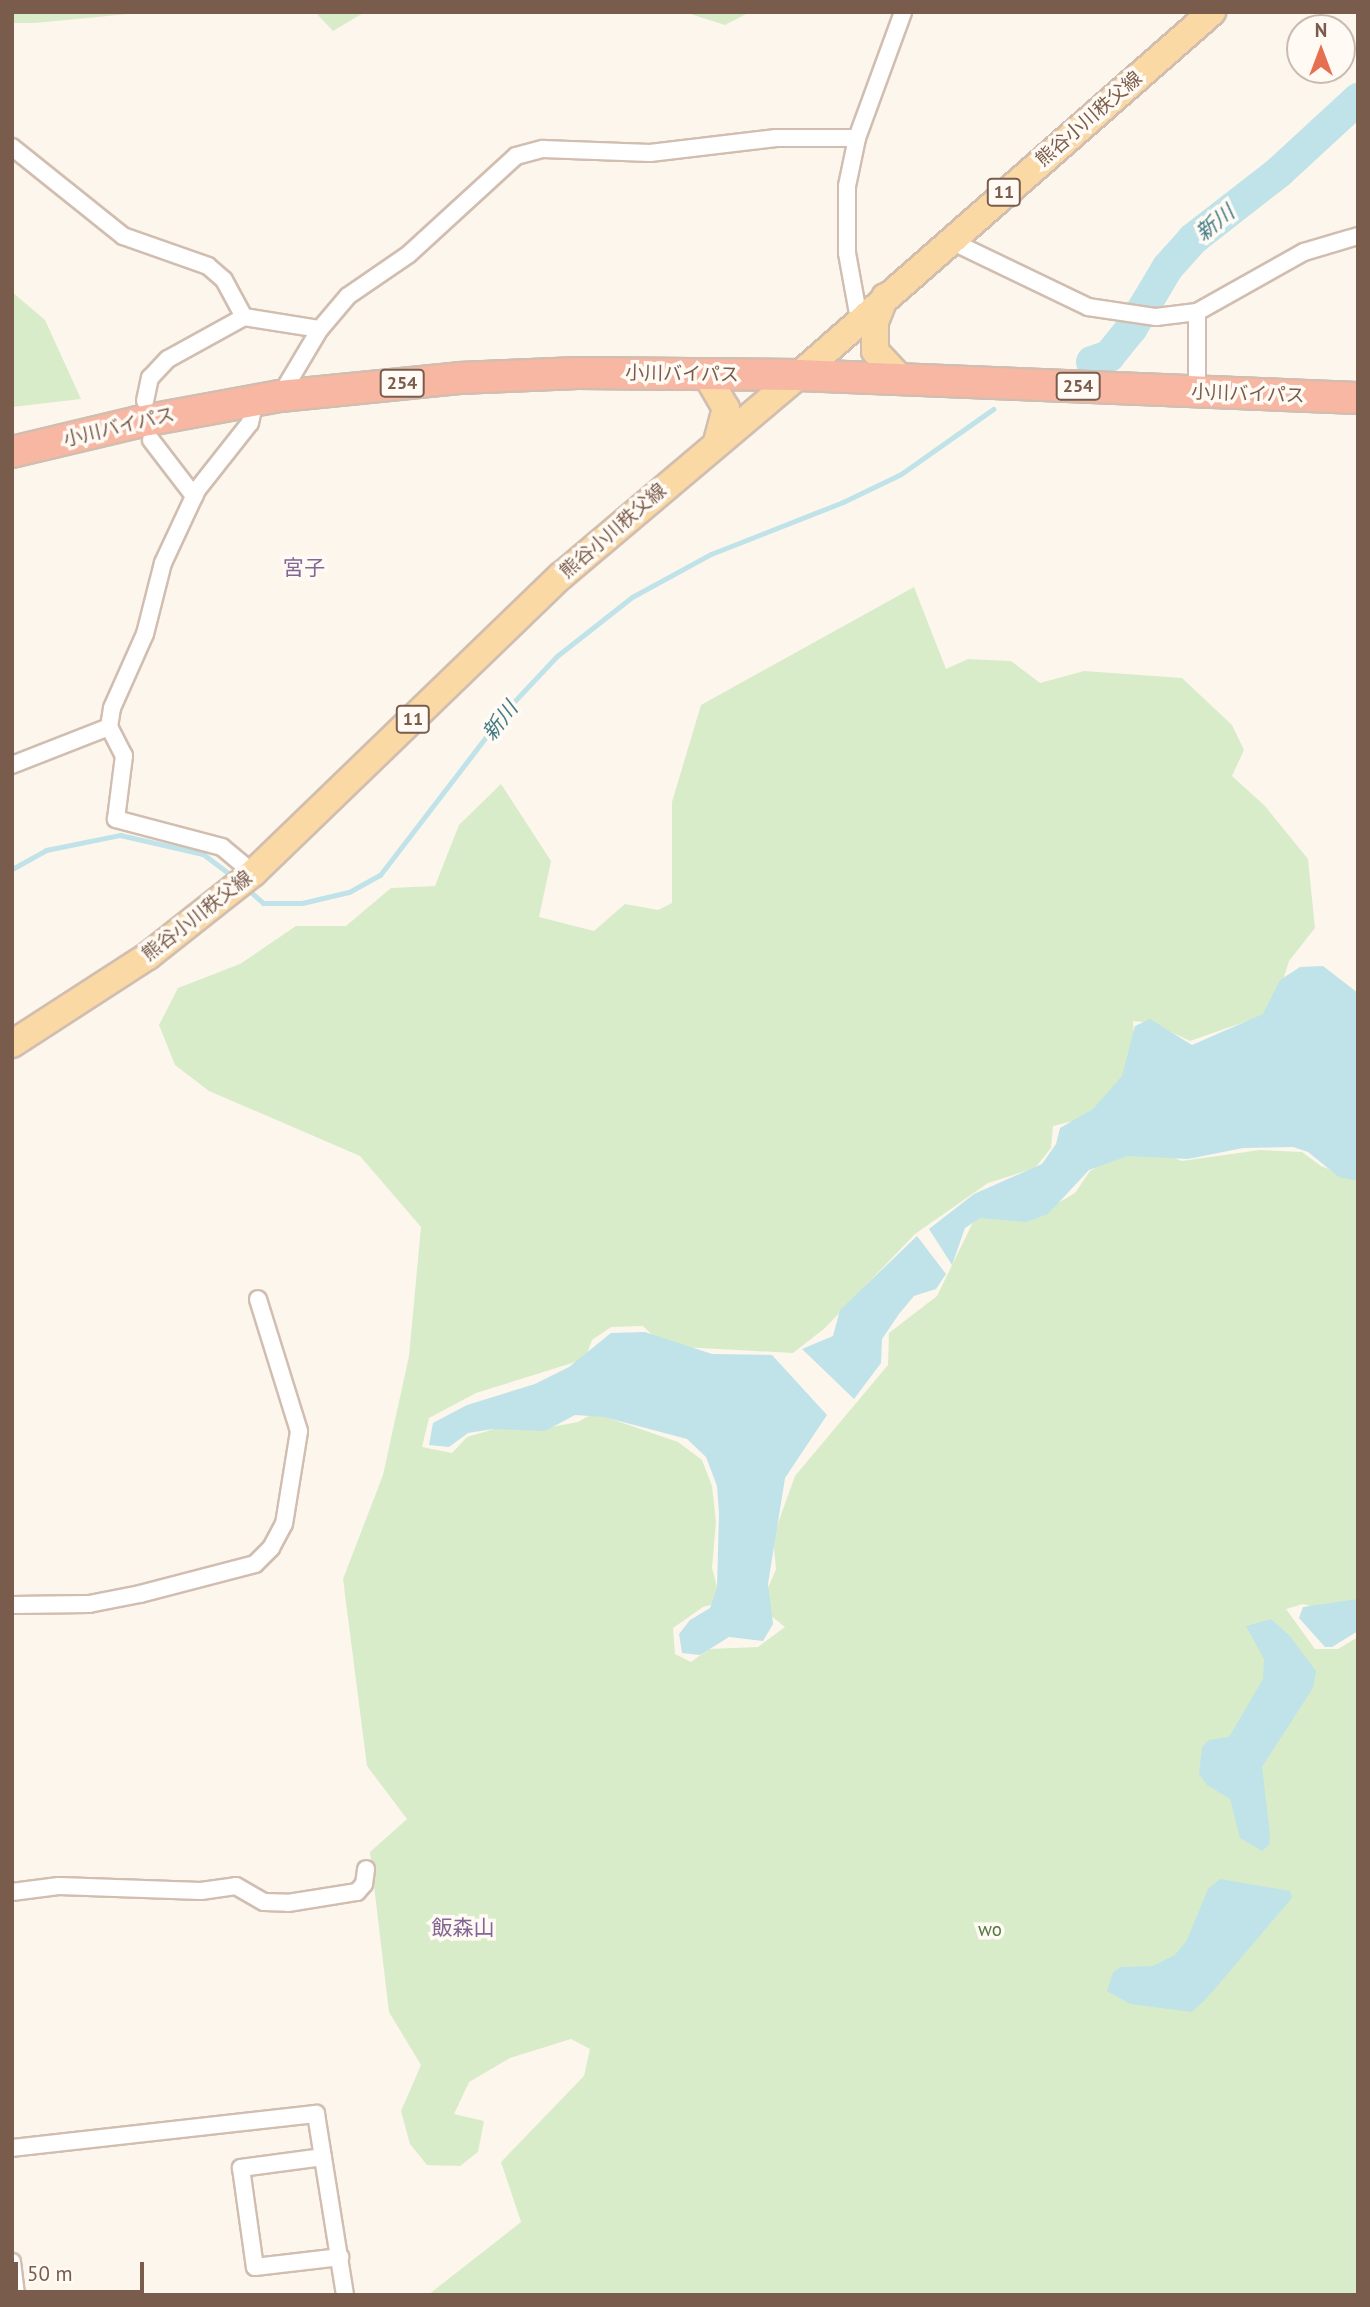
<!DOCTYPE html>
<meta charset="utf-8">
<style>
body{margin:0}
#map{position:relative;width:1370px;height:2307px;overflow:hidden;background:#fdf6ec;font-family:"PT Sans","Noto Sans JP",sans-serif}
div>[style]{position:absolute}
.green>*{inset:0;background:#d8ecc9}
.water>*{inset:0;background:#bfe3e8}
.stream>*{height:5px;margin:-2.5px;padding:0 2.5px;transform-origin:2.5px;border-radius:2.5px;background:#bfe3e8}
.river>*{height:32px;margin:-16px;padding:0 16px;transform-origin:16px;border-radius:16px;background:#bfe3e8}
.roads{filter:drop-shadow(2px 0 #d1beb0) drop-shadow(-2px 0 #d1beb0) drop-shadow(0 2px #d1beb0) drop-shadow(0 -2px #d1beb0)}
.street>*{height:16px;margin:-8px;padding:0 8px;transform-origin:8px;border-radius:8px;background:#fff}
.primary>*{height:26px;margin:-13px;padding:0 13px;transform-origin:13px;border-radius:13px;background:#fbd9a5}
.highway>*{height:30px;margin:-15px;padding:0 15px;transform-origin:15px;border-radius:15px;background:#f7b7a3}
span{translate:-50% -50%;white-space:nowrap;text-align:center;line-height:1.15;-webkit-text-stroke:7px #fffaf3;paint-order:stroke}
.shield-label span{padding:2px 5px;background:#fffaf3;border:2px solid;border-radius:5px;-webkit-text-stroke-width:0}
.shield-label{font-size:18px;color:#7a5c4d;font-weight:700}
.street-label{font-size:19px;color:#7a5c4d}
.park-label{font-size:19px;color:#537a41}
.water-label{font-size:21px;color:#437c86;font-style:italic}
.neighbourhood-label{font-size:21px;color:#846695}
.frame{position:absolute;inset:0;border:14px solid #7a5c4d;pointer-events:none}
.north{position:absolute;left:1286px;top:14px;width:70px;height:70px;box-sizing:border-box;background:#fffaf3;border:2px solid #cabbb1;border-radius:50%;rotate:0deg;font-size:19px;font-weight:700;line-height:28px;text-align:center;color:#7a5c4d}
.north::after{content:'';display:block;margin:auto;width:24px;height:32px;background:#e76f51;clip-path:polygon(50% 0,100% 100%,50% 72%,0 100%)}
.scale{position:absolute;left:14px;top:2262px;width:130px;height:32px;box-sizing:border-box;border:4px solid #7a5c4d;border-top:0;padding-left:9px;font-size:21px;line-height:24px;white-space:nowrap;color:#7a5c4d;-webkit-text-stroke:5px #fffaf3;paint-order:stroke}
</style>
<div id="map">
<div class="green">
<i style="clip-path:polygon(12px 12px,149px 12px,35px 23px,12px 23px)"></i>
<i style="clip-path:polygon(315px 12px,365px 12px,333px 31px)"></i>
<i style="clip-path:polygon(684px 12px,750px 12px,725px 25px)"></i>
<i style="clip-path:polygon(12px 292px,45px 320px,81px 399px,12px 407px)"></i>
<i style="clip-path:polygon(914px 587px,946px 669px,968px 659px,1011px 661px,1040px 683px,1084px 671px,1182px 678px,1232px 725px,1244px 750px,1232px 776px,1265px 806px,1308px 859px,1315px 928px,1289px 961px,1273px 1012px,1190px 1041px,1152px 1023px,1133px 1021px,1136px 1059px,1093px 1116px,1053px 1126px,1051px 1148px,1035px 1168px,988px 1183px,915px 1234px,825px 1328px,793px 1353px,664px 1346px,643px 1326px,611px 1327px,592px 1340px,585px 1359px,476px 1393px,429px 1418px,422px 1447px,452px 1453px,467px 1437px,508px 1425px,535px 1430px,578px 1422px,594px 1413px,678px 1442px,702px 1460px,712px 1486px,716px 1522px,712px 1568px,721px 1602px,703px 1607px,673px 1628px,675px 1654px,691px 1662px,709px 1649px,758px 1647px,785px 1627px,760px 1607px,776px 1569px,773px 1537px,795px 1476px,888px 1365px,889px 1333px,937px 1296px,978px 1212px,1034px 1217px,1075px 1193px,1090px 1171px,1116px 1155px,1149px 1148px,1182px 1161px,1260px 1150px,1302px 1152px,1321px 1166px,1358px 1180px,1358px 1603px,1318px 1608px,1303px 1604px,1286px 1609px,1315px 1649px,1338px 1649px,1358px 1637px,1358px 2295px,428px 2295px,521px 2222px,501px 2162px,584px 2076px,590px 2049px,571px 2039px,510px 2058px,469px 2082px,454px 2114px,484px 2121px,478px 2152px,460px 2166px,427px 2165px,410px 2144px,401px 2111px,421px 2065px,389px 2012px,370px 1852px,407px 1819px,367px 1766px,343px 1579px,383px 1475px,409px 1356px,421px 1227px,360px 1156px,209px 1091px,175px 1065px,159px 1025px,178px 988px,240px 964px,296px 926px,346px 926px,391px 888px,435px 886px,459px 825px,501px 784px,551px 861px,539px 917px,594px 931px,625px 904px,658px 910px,672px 903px,672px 802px,701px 705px)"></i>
</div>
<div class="water">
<i style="clip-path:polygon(1323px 966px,1358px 993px,1358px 1181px,1339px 1177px,1308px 1152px,1293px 1147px,1243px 1148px,1188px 1159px,1128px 1156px,1089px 1170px,1048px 1214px,1026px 1222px,980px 1218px,965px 1228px,952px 1265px,929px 1229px,974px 1194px,1042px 1164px,1056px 1144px,1060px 1128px,1093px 1109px,1122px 1076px,1135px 1026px,1150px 1019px,1192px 1045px,1263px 1014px,1280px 980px,1300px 967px)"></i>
<i style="clip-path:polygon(917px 1236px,946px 1274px,936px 1289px,914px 1296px,899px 1314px,882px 1339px,881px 1363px,854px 1399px,802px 1349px,833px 1336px,840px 1310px)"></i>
<i style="clip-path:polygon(645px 1332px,712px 1354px,772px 1355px,827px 1415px,785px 1478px,768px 1584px,773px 1624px,763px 1641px,729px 1637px,700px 1655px,682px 1653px,679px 1634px,690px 1620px,710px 1608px,717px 1588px,719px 1513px,717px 1486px,706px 1457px,687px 1439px,604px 1417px,575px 1415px,545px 1431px,493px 1429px,468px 1433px,449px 1447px,429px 1445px,433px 1423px,467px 1405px,535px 1384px,569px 1367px,611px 1333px)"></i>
<i style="clip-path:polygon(1358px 1599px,1358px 1631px,1332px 1647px,1325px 1647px,1299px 1618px,1303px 1607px)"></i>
<i style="clip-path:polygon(1271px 1619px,1290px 1636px,1316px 1671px,1313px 1688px,1262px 1767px,1270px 1834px,1269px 1845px,1262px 1851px,1240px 1838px,1230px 1799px,1207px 1785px,1199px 1774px,1202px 1747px,1209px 1740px,1229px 1737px,1263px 1679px,1264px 1659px,1246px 1626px)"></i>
<i style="clip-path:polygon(1220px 1879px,1290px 1891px,1292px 1898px,1207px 1998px,1192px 2012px,1130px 2004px,1107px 1991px,1113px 1972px,1121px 1967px,1153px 1966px,1175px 1955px,1187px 1940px,1208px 1889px)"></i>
</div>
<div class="stream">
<i style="left:12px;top:869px;width:39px;rotate:-29deg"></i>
<i style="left:46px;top:850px;width:76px;rotate:-11.5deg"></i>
<i style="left:120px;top:835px;width:85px;rotate:12.9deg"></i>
<i style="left:203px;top:854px;width:41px;rotate:37.1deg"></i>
<i style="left:246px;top:888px;width:23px;rotate:41deg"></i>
<i style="left:263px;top:903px;width:39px"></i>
<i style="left:302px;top:903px;width:48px;rotate:-13.2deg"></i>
<i style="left:349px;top:892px;width:35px;rotate:-29deg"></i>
<i style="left:380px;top:875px;width:210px;rotate:-52.5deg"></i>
<i style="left:508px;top:708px;width:71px;rotate:-46.7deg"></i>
<i style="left:557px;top:656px;width:95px;rotate:-38.2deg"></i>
<i style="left:632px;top:597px;width:90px;rotate:-28.6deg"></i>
<i style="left:711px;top:554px;width:142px;rotate:-21.5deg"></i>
<i style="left:843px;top:502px;width:64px;rotate:-25.8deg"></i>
<i style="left:901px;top:474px;width:113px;rotate:-35.2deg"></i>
</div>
<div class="river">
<i style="left:1092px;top:362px;width:18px;rotate:-19deg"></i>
<i style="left:1109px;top:356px;width:35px;rotate:-51deg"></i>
<i style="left:1131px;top:329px;width:72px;rotate:-59.2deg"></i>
<i style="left:1168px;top:267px;width:38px;rotate:-48deg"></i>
<i style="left:1193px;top:239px;width:109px;rotate:-37.9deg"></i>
<i style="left:1279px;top:172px;width:108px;rotate:-42.7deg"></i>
</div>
<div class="roads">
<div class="street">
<i style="left:12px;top:147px;width:142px;rotate:38.7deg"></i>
<i style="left:123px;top:236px;width:90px;rotate:19.4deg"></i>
<i style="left:208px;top:266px;width:21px;rotate:41deg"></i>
<i style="left:224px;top:280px;width:42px;rotate:61.6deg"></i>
<i style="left:244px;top:317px;width:77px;rotate:9deg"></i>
<i style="left:949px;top:240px;width:154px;rotate:25.7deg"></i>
<i style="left:1088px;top:307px;width:69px;rotate:8.4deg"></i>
<i style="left:1156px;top:317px;width:41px;rotate:-7deg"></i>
<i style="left:1197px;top:312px;width:123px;rotate:-29.3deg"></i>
<i style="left:1304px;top:252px;width:56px;rotate:-16.5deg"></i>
<i style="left:1197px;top:312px;width:80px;rotate:90deg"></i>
<i style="left:859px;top:319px;width:67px;rotate:-100.3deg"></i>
<i style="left:847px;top:253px;width:67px;rotate:-90deg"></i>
<i style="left:847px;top:186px;width:49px;rotate:-78.2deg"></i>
<i style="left:857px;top:138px;width:134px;rotate:-69.9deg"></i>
<i style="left:280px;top:396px;width:78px;rotate:-59.2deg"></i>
<i style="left:320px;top:329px;width:43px;rotate:-49.7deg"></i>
<i style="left:348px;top:296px;width:74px;rotate:-34.5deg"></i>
<i style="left:409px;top:254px;width:145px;rotate:-42.5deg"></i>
<i style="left:516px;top:156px;width:28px;rotate:-15deg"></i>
<i style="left:543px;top:149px;width:107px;rotate:2.1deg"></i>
<i style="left:650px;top:153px;width:127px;rotate:-6.8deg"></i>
<i style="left:776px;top:138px;width:81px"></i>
<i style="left:145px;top:401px;width:24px;rotate:-78deg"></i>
<i style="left:150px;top:378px;width:26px;rotate:-47deg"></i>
<i style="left:168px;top:359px;width:87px;rotate:-28.9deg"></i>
<i style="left:151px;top:440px;width:71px;rotate:52.5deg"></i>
<i style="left:12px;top:765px;width:104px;rotate:-21.4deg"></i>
<i style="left:253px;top:873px;width:40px;rotate:-140deg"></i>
<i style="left:222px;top:847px;width:110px;rotate:-165.2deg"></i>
<i style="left:116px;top:819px;width:64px;rotate:-82.8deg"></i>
<i style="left:124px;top:756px;width:33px;rotate:-117deg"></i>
<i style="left:109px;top:727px;width:19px;rotate:-81deg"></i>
<i style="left:112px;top:708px;width:81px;rotate:-66deg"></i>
<i style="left:145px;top:634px;width:73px;rotate:-75.8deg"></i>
<i style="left:163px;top:563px;width:81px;rotate:-65deg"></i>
<i style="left:197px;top:490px;width:85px;rotate:-51.7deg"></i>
<i style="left:250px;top:423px;width:24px;rotate:-78deg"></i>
<i style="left:12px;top:1605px;width:77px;rotate:-0.7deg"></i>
<i style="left:89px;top:1604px;width:52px;rotate:-11.1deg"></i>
<i style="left:140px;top:1594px;width:119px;rotate:-14.6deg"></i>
<i style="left:255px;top:1564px;width:23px;rotate:-45deg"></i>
<i style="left:271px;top:1548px;width:27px;rotate:-62deg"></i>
<i style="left:284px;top:1524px;width:94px;rotate:-80.8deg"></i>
<i style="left:299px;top:1431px;width:138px;rotate:-107.3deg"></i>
<i style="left:12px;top:1892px;width:47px;rotate:-7.3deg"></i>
<i style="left:59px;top:1886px;width:142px;rotate:2deg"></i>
<i style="left:201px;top:1891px;width:35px;rotate:-8deg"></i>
<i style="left:236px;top:1886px;width:32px;rotate:30deg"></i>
<i style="left:264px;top:1902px;width:24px;rotate:2deg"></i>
<i style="left:288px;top:1903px;width:70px;rotate:-9.1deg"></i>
<i style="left:357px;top:1892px;width:11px;rotate:-49deg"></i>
<i style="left:364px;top:1884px;width:15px;rotate:-82deg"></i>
<i style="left:12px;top:2148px;width:306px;rotate:-6.4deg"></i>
<i style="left:316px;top:2114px;width:183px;rotate:80.9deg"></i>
<i style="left:323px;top:2157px;width:83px;rotate:172.4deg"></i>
<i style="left:241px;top:2168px;width:100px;rotate:82deg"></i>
<i style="left:255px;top:2267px;width:86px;rotate:-6.7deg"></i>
<i style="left:12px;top:2262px;width:33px;rotate:83deg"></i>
</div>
<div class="primary">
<i style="left:885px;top:297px;width:27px;rotate:112deg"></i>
<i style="left:875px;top:322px;width:29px;rotate:90deg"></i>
<i style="left:875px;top:351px;width:38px;rotate:47deg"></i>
<i style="left:706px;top:374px;width:39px;rotate:60deg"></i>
<i style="left:726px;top:408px;width:35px;rotate:105deg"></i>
<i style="left:12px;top:1044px;width:162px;rotate:-32.9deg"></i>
<i style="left:148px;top:956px;width:134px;rotate:-38.3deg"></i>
<i style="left:253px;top:873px;width:428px;rotate:-44deg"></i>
<i style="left:561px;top:576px;width:312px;rotate:-40.2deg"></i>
<i style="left:799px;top:375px;width:550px;rotate:-41.31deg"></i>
</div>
<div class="highway">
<i style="left:12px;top:452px;width:130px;rotate:-13.4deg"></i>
<i style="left:138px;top:422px;width:144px;rotate:-10.4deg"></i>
<i style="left:280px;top:396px;width:180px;rotate:-5.7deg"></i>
<i style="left:459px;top:378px;width:119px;rotate:-2.4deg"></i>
<i style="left:578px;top:373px;width:221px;rotate:0.5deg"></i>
<i style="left:799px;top:375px;width:559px;rotate:2.36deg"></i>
</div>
</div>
<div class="shield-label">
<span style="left:1004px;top:192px">11</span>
<span style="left:402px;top:383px">254</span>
<span style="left:1078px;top:386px">254</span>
<span style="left:413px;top:719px">11</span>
</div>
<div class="street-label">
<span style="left:1089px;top:119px;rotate:-41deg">熊谷小川秩父線</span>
<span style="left:682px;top:374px;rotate:1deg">小川バイパス</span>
<span style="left:1248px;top:394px;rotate:2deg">小川バイパス</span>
<span style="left:119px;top:427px;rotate:-13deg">小川バイパス</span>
<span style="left:613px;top:531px;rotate:-41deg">熊谷小川秩父線</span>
<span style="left:197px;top:916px;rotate:-38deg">熊谷小川秩父線</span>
</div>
<div class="park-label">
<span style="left:990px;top:1930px">wo</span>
</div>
<div class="water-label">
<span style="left:1215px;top:223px;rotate:-39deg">新川</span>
<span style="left:500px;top:721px;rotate:-52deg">新川</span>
</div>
<div class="neighbourhood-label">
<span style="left:304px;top:568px">宮子</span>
<span style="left:463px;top:1928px">飯森山</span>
</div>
<div class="frame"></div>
<div class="north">N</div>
<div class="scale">50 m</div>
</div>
